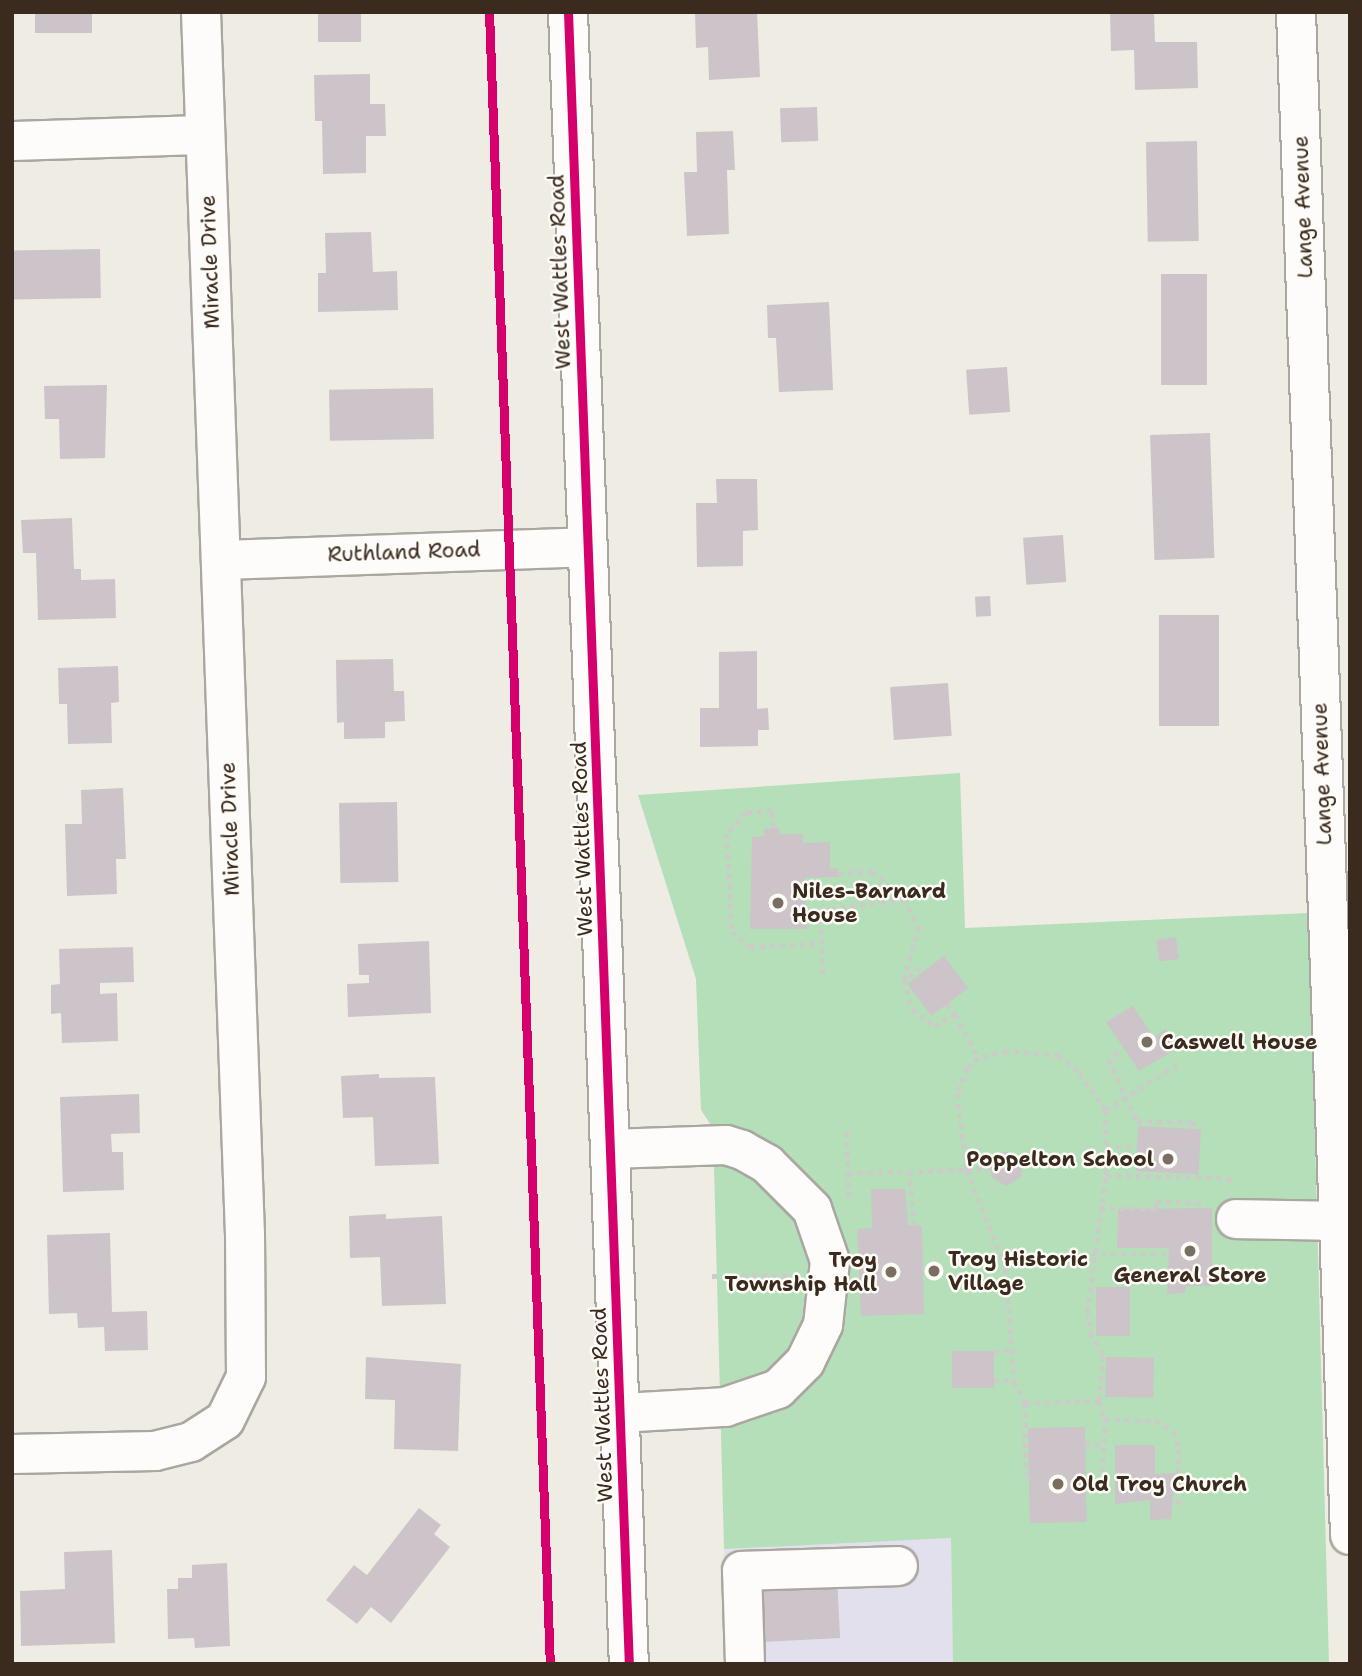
<!DOCTYPE html>
<style>
body{margin:0}
#map{position:relative;width:1362px;height:1676px;overflow:hidden;background:#efece3;font-family:"Shantell Sans",sans-serif}
div>[style]{position:absolute}
.built>*{inset:0;background:#e3e0ee;transform-origin:0 0}
.green>*{inset:0;background:#b4dfb9}
.building>*{inset:0;background:#cdc4c9;transform-origin:0 0}
.path>*{height:4.5px;margin-top:-2.25px;transform-origin:0;background:repeating-linear-gradient(90deg,#cdcbc9 0 5px,transparent 0 10px)}
.roads{filter:drop-shadow(2px 0 #aba7a0) drop-shadow(-2px 0 #aba7a0) drop-shadow(0 2px #aba7a0) drop-shadow(0 -2px #aba7a0)}
.minor>*{height:38px;margin:-19px;padding:0 19px;transform-origin:19px;border-radius:19px;background:#fdfcfb}
.cycleway>*{height:9px;margin:-4.5px;padding:0 4.5px;transform-origin:4.5px;border-radius:4.5px;background:#d6006c}
.dots>*{width:19px;height:19px;translate:-50% -50%;box-sizing:border-box;border:4px solid #fdfcf7;border-radius:50%}
span{translate:-50% -50%;white-space:nowrap;text-align:center;line-height:1.15;-webkit-text-stroke:5px #fdfcf7;paint-order:stroke}
.street-label{font-size:21px;color:#3b2a1e}
.poi-label{font-size:21px;color:#3b2a1e;font-weight:700}
.left{translate:0 -50%;text-align:left}
.right{translate:-100% -50%;text-align:right}
.frame{position:absolute;inset:0;border:14px solid #3b2a1e;pointer-events:none}
</style>
<div id="map">
<div class="built">
<i style="left:951px;top:1538px;width:126px;height:227px;rotate:89deg"></i>
</div>
<div class="green">
<i style="clip-path:polygon(960px 773px,965px 928px,1309px 913px,1329px 1664px,953px 1664px,951px 1538px,724px 1549px,713px 1128px,701px 1110px,696px 979px,638px 795px)"></i>
</div>
<div class="building">
<i style="left:35px;top:12px;width:57px;height:21px"></i>
<i style="left:318px;top:12px;width:43px;height:30px"></i>
<i style="clip-path:polygon(695px 12px,757px 12px,760px 77px,709px 80px,708px 47px,696px 48px)"></i>
<i style="clip-path:polygon(1110px 12px,1154px 12px,1155px 42px,1197px 42px,1198px 88px,1135px 90px,1134px 50px,1111px 51px)"></i>
<i style="clip-path:polygon(370px 74px,370px 104px,385px 104px,386px 136px,366px 136px,366px 173px,323px 174px,322px 121px,315px 121px,314px 75px)"></i>
<i style="left:817px;top:107px;width:34px;height:37px;rotate:88deg"></i>
<i style="clip-path:polygon(733px 131px,735px 170px,727px 170px,729px 234px,687px 236px,684px 172px,697px 172px,696px 132px)"></i>
<i style="left:1197px;top:141px;width:100px;height:51px;rotate:89deg"></i>
<i style="clip-path:polygon(371px 232px,373px 272px,397px 271px,398px 310px,318px 312px,318px 273px,326px 273px,325px 233px)"></i>
<i style="left:100px;top:249px;width:49px;height:88px;rotate:89deg"></i>
<i style="left:1161px;top:274px;width:46px;height:111px"></i>
<i style="clip-path:polygon(829px 302px,833px 390px,779px 392px,776px 338px,768px 338px,767px 305px)"></i>
<i style="left:1007px;top:367px;width:45px;height:41px;rotate:86deg"></i>
<i style="clip-path:polygon(107px 385px,105px 458px,60px 459px,59px 419px,45px 419px,44px 386px)"></i>
<i style="left:433px;top:388px;width:51px;height:104px;rotate:89deg"></i>
<i style="left:1210px;top:433px;width:125px;height:60px;rotate:88deg"></i>
<i style="clip-path:polygon(716px 479px,757px 479px,758px 530px,743px 531px,743px 566px,697px 567px,696px 503px,717px 503px)"></i>
<i style="clip-path:polygon(72px 518px,74px 569px,81px 569px,81px 580px,115px 579px,116px 618px,38px 620px,36px 553px,23px 553px,21px 520px)"></i>
<i style="left:1063px;top:535px;width:47px;height:40px;rotate:86deg"></i>
<i style="left:990px;top:596px;width:20px;height:15px;rotate:87deg"></i>
<i style="left:1159px;top:615px;width:60px;height:111px"></i>
<i style="clip-path:polygon(757px 651px,757px 709px,768px 708px,769px 730px,758px 730px,758px 746px,700px 747px,700px 708px,719px 708px,719px 652px)"></i>
<i style="clip-path:polygon(393px 659px,394px 691px,404px 691px,405px 721px,385px 722px,385px 738px,344px 739px,344px 722px,337px 723px,336px 660px)"></i>
<i style="clip-path:polygon(118px 666px,119px 702px,111px 703px,112px 743px,68px 744px,67px 704px,59px 704px,58px 668px)"></i>
<i style="left:948px;top:683px;width:53px;height:58px;rotate:86deg"></i>
<i style="clip-path:polygon(123px 788px,126px 859px,116px 859px,117px 894px,67px 896px,65px 824px,82px 824px,81px 790px)"></i>
<i style="left:397px;top:802px;width:80px;height:58px;rotate:89deg"></i>
<i style="clip-path:polygon(779px 828px,780px 834px,803px 834px,803px 843px,830px 842px,830px 869px,837px 868px,838px 877px,805px 878px,807px 929px,750px 929px,752px 837px,764px 836px,763px 829px)"></i>
<i style="left:1176px;top:937px;width:22px;height:20px;rotate:82deg"></i>
<i style="clip-path:polygon(429px 941px,431px 1013px,348px 1017px,347px 984px,369px 983px,369px 975px,359px 975px,358px 944px)"></i>
<i style="clip-path:polygon(133px 947px,134px 982px,100px 983px,100px 994px,117px 993px,118px 1041px,62px 1043px,61px 1013px,51px 1014px,51px 985px,60px 984px,59px 949px)"></i>
<i style="left:944px;top:956px;width:40px;height:46px;rotate:53deg"></i>
<i style="clip-path:polygon(1133px 1006px,1154px 1037px,1166px 1029px,1178px 1048px,1139px 1071px,1106px 1022px)"></i>
<i style="clip-path:polygon(379px 1074px,379px 1078px,435px 1077px,439px 1164px,375px 1166px,373px 1117px,343px 1118px,341px 1076px)"></i>
<i style="clip-path:polygon(139px 1094px,140px 1133px,111px 1134px,112px 1152px,123px 1152px,124px 1190px,63px 1192px,60px 1097px)"></i>
<i style="left:1138px;top:1126px;width:63px;height:45px;rotate:3deg"></i>
<i style="clip-path:polygon(1006px 1151px,1022px 1160px,1021px 1177px,1006px 1186px,991px 1177px,991px 1160px)"></i>
<i style="clip-path:polygon(871px 1189px,905px 1189px,908px 1225px,922px 1226px,924px 1314px,861px 1316px,857px 1229px,872px 1228px)"></i>
<i style="clip-path:polygon(1212px 1208px,1212px 1286px,1186px 1286px,1185px 1293px,1167px 1294px,1169px 1248px,1117px 1248px,1118px 1209px)"></i>
<i style="clip-path:polygon(386px 1214px,386px 1219px,442px 1216px,446px 1304px,382px 1306px,380px 1257px,350px 1258px,349px 1216px)"></i>
<i style="clip-path:polygon(110px 1233px,112px 1312px,147px 1311px,148px 1350px,105px 1351px,104px 1327px,78px 1328px,77px 1313px,49px 1314px,47px 1235px)"></i>
<i style="left:1096px;top:1287px;width:34px;height:49px"></i>
<i style="left:952px;top:1351px;width:42px;height:37px"></i>
<i style="clip-path:polygon(366px 1357px,461px 1364px,458px 1451px,394px 1449px,395px 1400px,365px 1399px)"></i>
<i style="left:1106px;top:1357px;width:48px;height:40px;rotate:1deg"></i>
<i style="left:1085px;top:1427px;width:95px;height:57px;rotate:89deg"></i>
<i style="clip-path:polygon(1115px 1445px,1155px 1445px,1155px 1474px,1175px 1473px,1171px 1519px,1150px 1520px,1150px 1500px,1115px 1504px)"></i>
<i style="clip-path:polygon(419px 1508px,441px 1525px,434px 1534px,450px 1547px,391px 1623px,371px 1607px,357px 1624px,326px 1600px,354px 1565px,367px 1575px)"></i>
<i style="clip-path:polygon(112px 1550px,115px 1643px,21px 1646px,20px 1591px,65px 1589px,64px 1552px)"></i>
<i style="clip-path:polygon(227px 1563px,230px 1646px,195px 1648px,194px 1638px,168px 1639px,167px 1589px,178px 1589px,178px 1578px,192px 1578px,192px 1565px)"></i>
<i style="left:837px;top:1578px;width:60px;height:82px;rotate:87deg"></i>
</div>
<div class="path">
<i style="left:773px;top:828px;width:18px;rotate:-93deg"></i>
<i style="left:772px;top:810px;width:26px;rotate:173deg"></i>
<i style="left:746px;top:813px;width:28px;rotate:132deg"></i>
<i style="left:727px;top:834px;width:98px;rotate:87.1deg"></i>
<i style="left:732px;top:932px;width:23px;rotate:40deg"></i>
<i style="left:750px;top:947px;width:71px;rotate:-3.2deg"></i>
<i style="left:838px;top:873px;width:34px;rotate:-3deg"></i>
<i style="left:872px;top:871px;width:40px;rotate:42deg"></i>
<i style="left:921px;top:968px;width:21px;rotate:145deg"></i>
<i style="left:904px;top:980px;width:30px;rotate:75deg"></i>
<i style="left:912px;top:1009px;width:28px;rotate:38deg"></i>
<i style="left:934px;top:1026px;width:24px;rotate:-30deg"></i>
<i style="left:955px;top:1014px;width:50px;rotate:61.4deg"></i>
<i style="left:823px;top:974px;width:64px;rotate:-92.7deg"></i>
<i style="left:820px;top:910px;width:84px;rotate:-7.5deg"></i>
<i style="left:903px;top:899px;width:32px;rotate:60deg"></i>
<i style="left:919px;top:927px;width:55px;rotate:105.8deg"></i>
<i style="left:947px;top:1004px;width:13px;rotate:51deg"></i>
<i style="left:1119px;top:1053px;width:12px;rotate:145deg"></i>
<i style="left:1109px;top:1060px;width:67px;rotate:65.3deg"></i>
<i style="left:1137px;top:1121px;width:56px;rotate:1deg"></i>
<i style="left:1193px;top:1122px;width:6px;rotate:90deg"></i>
<i style="left:1105px;top:1110px;width:87px;rotate:-31.9deg"></i>
<i style="left:847px;top:1132px;width:66px;rotate:88.3deg"></i>
<i style="left:1106px;top:1147px;width:31px"></i>
<i style="left:910px;top:1171px;width:54px;rotate:85.8deg"></i>
<i style="left:848px;top:1173px;width:119px;rotate:-1.4deg"></i>
<i style="left:967px;top:1170px;width:106px;rotate:68.5deg"></i>
<i style="left:1006px;top:1269px;width:112px;rotate:85.9deg"></i>
<i style="left:1014px;top:1381px;width:25px;rotate:63deg"></i>
<i style="left:1025px;top:1403px;width:74px;rotate:-1.5deg"></i>
<i style="left:1099px;top:1401px;width:47px;rotate:-85.1deg"></i>
<i style="left:1103px;top:1354px;width:22px;rotate:-124deg"></i>
<i style="left:1091px;top:1336px;width:24px;rotate:-99deg"></i>
<i style="left:1087px;top:1312px;width:138px;rotate:-82.1deg"></i>
<i style="left:1106px;top:1175px;width:65px;rotate:-90.9deg"></i>
<i style="left:1105px;top:1110px;width:47px;rotate:-124.7deg"></i>
<i style="left:1078px;top:1071px;width:24px;rotate:-142deg"></i>
<i style="left:1059px;top:1056px;width:52px;rotate:-174.5deg"></i>
<i style="left:1007px;top:1051px;width:29px;rotate:166deg"></i>
<i style="left:979px;top:1058px;width:15px;rotate:138deg"></i>
<i style="left:968px;top:1068px;width:28px;rotate:113deg"></i>
<i style="left:957px;top:1094px;width:77px;rotate:82.5deg"></i>
<i style="left:967px;top:1170px;width:24px;rotate:-5deg"></i>
<i style="left:1106px;top:1175px;width:122px;rotate:1.4deg"></i>
<i style="left:1228px;top:1178px;width:6px;rotate:51deg"></i>
<i style="left:1100px;top:1208px;width:55px;rotate:1deg"></i>
<i style="left:1155px;top:1209px;width:8px;rotate:-83deg"></i>
<i style="left:1156px;top:1201px;width:48px;rotate:2.4deg"></i>
<i style="left:1091px;top:1254px;width:78px"></i>
<i style="left:712px;top:1276px;width:82px;rotate:-0.7deg"></i>
<i style="left:994px;top:1351px;width:20px;rotate:-3deg"></i>
<i style="left:994px;top:1381px;width:20px"></i>
<i style="left:1099px;top:1401px;width:19px;rotate:72deg"></i>
<i style="left:1105px;top:1419px;width:50px;rotate:2.3deg"></i>
<i style="left:1155px;top:1421px;width:21px;rotate:28deg"></i>
<i style="left:1174px;top:1431px;width:19px;rotate:74deg"></i>
<i style="left:1179px;top:1449px;width:56px;rotate:91deg"></i>
<i style="left:1025px;top:1403px;width:73px;rotate:89.2deg"></i>
<i style="left:1085px;top:1445px;width:18px;rotate:-3deg"></i>
<i style="left:1090px;top:1490px;width:14px;rotate:-30deg"></i>
<i style="left:1102px;top:1483px;width:64px;rotate:-87.3deg"></i>
</div>
<div class="roads">
<div class="minor">
<i style="left:568px;top:12px;width:1653px;rotate:87.89deg"></i>
<i style="left:1296px;top:12px;width:1524px;rotate:87.97deg"></i>
<i style="left:12px;top:141px;width:193px;rotate:-1.8deg"></i>
<i style="left:221px;top:560px;width:367px;rotate:-2deg"></i>
<i style="left:610px;top:1149px;width:116px;rotate:-2deg"></i>
<i style="left:726px;top:1145px;width:17px;rotate:17deg"></i>
<i style="left:742px;top:1150px;width:29px;rotate:29deg"></i>
<i style="left:767px;top:1164px;width:64px;rotate:45deg"></i>
<i style="left:812px;top:1209px;width:55px;rotate:70.9deg"></i>
<i style="left:830px;top:1261px;width:64px;rotate:96.2deg"></i>
<i style="left:823px;top:1325px;width:41px;rotate:115.9deg"></i>
<i style="left:805px;top:1362px;width:38px;rotate:135deg"></i>
<i style="left:778px;top:1389px;width:56px;rotate:161.2deg"></i>
<i style="left:725px;top:1407px;width:105px;rotate:176.7deg"></i>
<i style="left:1236px;top:1219px;width:102px;rotate:1.1deg"></i>
<i style="left:12px;top:1454px;width:143px;rotate:-1.2deg"></i>
<i style="left:155px;top:1451px;width:37px;rotate:-14deg"></i>
<i style="left:191px;top:1442px;width:40px;rotate:-32.9deg"></i>
<i style="left:225px;top:1420px;width:48px;rotate:-64deg"></i>
<i style="left:246px;top:1377px;width:142px;rotate:-90.4deg"></i>
<i style="left:245px;top:1235px;width:1224px;rotate:-92.06deg"></i>
<i style="left:745px;top:1664px;width:93px;rotate:-91.8deg"></i>
<i style="left:742px;top:1571px;width:156px;rotate:-1.8deg"></i>
</div>
</div>
<div class="cycleway">
<i style="left:489px;top:12px;width:1653px;rotate:87.89deg"></i>
<i style="left:568px;top:12px;width:1653px;rotate:87.89deg"></i>
</div>
<div class="dots">
<i style="left:778px;top:903px;background:#7a6e63"></i>
<i style="left:1147px;top:1042px;background:#7a6e63"></i>
<i style="left:1168px;top:1159px;background:#7a6e63"></i>
<i style="left:1190px;top:1251px;background:#7a6e63"></i>
<i style="left:934px;top:1271px;background:#7a6e63"></i>
<i style="left:891px;top:1272px;background:#7a6e63"></i>
<i style="left:1058px;top:1484px;background:#7a6e63"></i>
</div>
<div class="street-label">
<span style="left:1303px;top:207px;rotate:-92deg">Lange Avenue</span>
<span style="left:210px;top:262px;rotate:-92deg">Miracle Drive</span>
<span style="left:560px;top:272px;rotate:-92deg">West Wattles Road</span>
<span style="left:404px;top:552px;rotate:-2deg">Ruthland Road</span>
<span style="left:1322px;top:774px;rotate:-92deg">Lange Avenue</span>
<span style="left:230px;top:829px;rotate:-92deg">Miracle Drive</span>
<span style="left:582px;top:839px;rotate:-92deg">West Wattles Road</span>
<span style="left:602px;top:1405px;rotate:-92deg">West Wattles Road</span>
</div>
<div class="poi-label">
<span class="left" style="left:792px;top:903px">Niles-Barnard<br>House</span>
<span class="left" style="left:1161px;top:1042px">Caswell House</span>
<span class="right" style="left:1154px;top:1159px">Poppelton School</span>
<span class="left" style="left:948px;top:1271px">Troy Historic<br>Village</span>
<span class="right" style="left:877px;top:1272px">Troy<br>Township Hall</span>
<span style="left:1190px;top:1275px">General Store</span>
<span class="left" style="left:1072px;top:1484px">Old Troy Church</span>
</div>
<div class="frame"></div>
</div>
